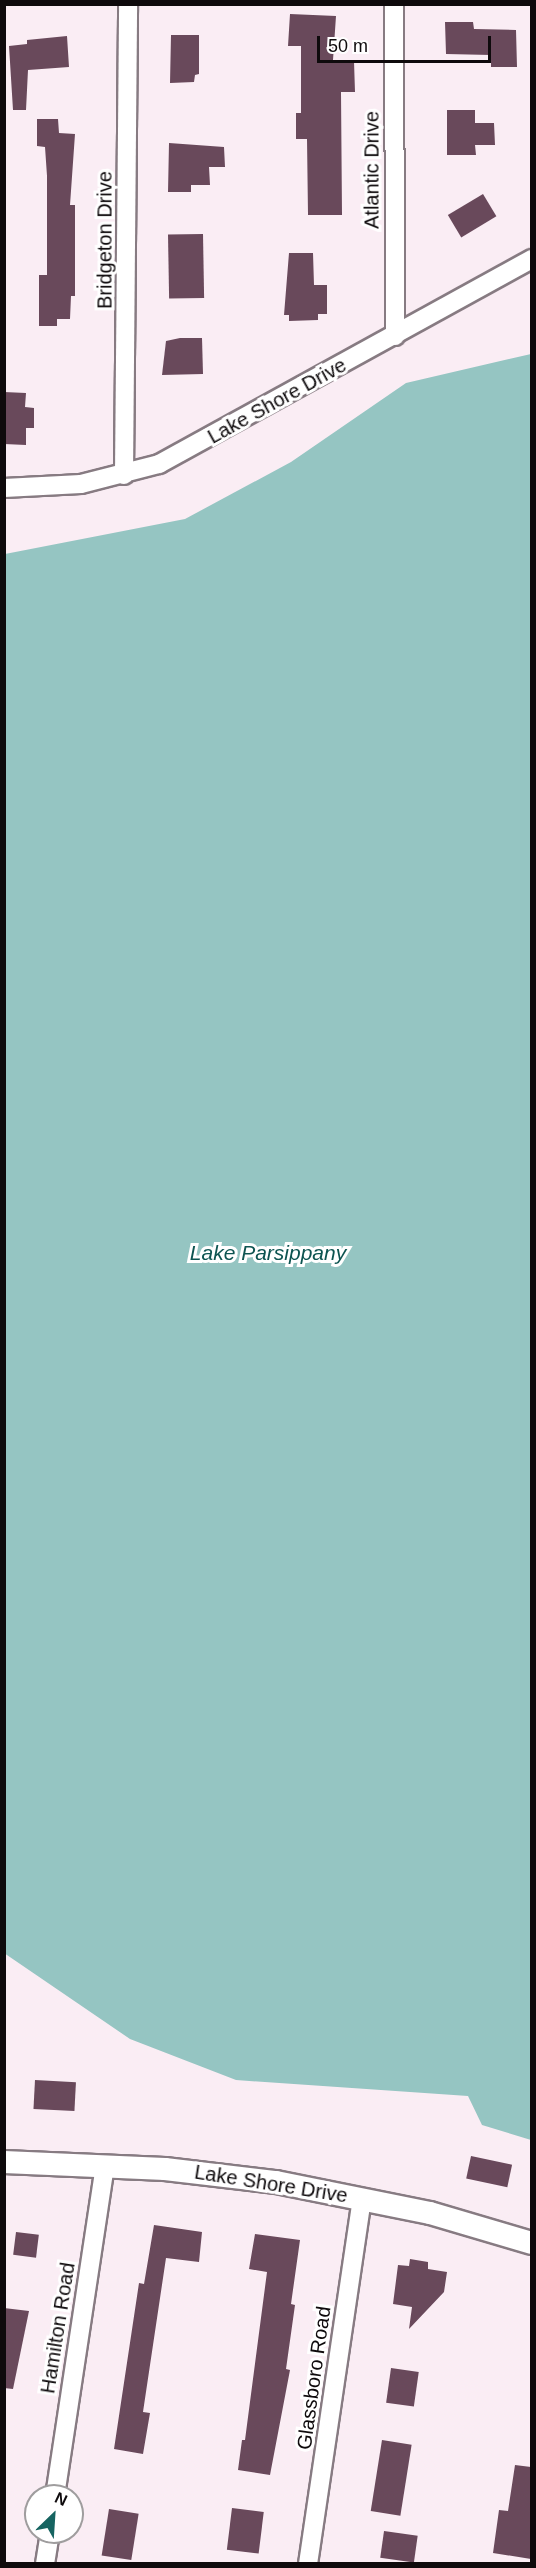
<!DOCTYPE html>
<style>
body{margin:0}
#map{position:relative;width:536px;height:2568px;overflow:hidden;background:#faedf4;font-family:Helvetica,sans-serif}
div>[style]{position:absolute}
.water>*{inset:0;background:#95c5c2}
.building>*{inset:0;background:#69495b;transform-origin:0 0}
.roads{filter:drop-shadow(2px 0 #877b82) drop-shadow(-2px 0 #877b82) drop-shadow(0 2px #877b82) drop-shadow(0 -2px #877b82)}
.minor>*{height:18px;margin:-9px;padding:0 9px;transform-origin:9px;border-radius:9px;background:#fff}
.tertiary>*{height:22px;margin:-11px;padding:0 11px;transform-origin:11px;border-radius:11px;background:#fff}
span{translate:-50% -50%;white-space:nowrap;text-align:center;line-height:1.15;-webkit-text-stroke:6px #fff;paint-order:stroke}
.street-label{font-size:20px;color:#0e0a0c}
.water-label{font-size:21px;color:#0d5451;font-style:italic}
.frame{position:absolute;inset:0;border:6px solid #0e0a0c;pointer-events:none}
.north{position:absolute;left:24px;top:2484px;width:60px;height:60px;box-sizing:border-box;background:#fff;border:2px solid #9f9d9e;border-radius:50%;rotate:25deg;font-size:16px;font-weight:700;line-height:24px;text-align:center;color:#0e0a0c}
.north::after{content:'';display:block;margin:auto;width:21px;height:27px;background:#166461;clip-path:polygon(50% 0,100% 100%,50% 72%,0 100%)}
.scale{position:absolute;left:317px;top:36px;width:174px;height:27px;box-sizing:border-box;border:3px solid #0e0a0c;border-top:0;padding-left:8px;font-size:18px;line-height:21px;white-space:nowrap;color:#0e0a0c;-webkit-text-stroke:4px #fff;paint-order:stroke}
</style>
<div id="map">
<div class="water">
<i style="clip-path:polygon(531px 354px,532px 354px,531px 2140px,482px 2125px,468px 2096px,236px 2080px,130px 2039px,4px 1953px,5px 554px,185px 519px,291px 462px,406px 383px)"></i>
</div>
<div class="building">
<i style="clip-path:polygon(290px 14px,336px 16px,333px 60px,354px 61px,355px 92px,341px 92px,342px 215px,308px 215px,307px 139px,296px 139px,296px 113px,301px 113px,301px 46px,288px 46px)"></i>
<i style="clip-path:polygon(445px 22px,473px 22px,474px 29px,516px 30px,517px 67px,491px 67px,491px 55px,446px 54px)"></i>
<i style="clip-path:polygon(171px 35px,199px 35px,199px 74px,195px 75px,194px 82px,170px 83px)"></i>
<i style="clip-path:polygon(67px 36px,69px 67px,28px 70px,26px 110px,13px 110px,9px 46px,27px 44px,27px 40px)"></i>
<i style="clip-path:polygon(447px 110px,475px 110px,475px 123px,494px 123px,495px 145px,475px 145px,476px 155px,447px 155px)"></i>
<i style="clip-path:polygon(37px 119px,58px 119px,59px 133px,75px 134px,70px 205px,75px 205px,75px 296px,71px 296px,70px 319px,57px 319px,57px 326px,39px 326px,39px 275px,47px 275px,47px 176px,45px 147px,37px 146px)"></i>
<i style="clip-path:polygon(169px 143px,224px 147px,225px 167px,209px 167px,210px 185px,191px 185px,191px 192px,168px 192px)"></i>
<i style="left:483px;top:194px;width:26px;height:41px;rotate:59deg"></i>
<i style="left:203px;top:234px;width:64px;height:35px;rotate:89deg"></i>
<i style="clip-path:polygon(289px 253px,313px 253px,314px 285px,327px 285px,327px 314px,318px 314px,318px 320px,289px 321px,289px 315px,284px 315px)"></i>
<i style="clip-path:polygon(180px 338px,202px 338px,203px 374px,162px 375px,166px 341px)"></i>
<i style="clip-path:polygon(4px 392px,26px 393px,25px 407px,34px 408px,34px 428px,26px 428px,26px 445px,4px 444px)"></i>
<i style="left:35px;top:2080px;width:41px;height:29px;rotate:3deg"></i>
<i style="left:471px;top:2156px;width:42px;height:23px;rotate:12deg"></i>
<i style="clip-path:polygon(154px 2225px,202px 2232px,199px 2262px,166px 2258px,143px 2412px,150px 2413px,143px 2454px,114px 2449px,139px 2283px,144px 2284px)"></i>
<i style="left:16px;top:2232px;width:23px;height:23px;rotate:7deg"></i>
<i style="clip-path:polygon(255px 2234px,300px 2240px,291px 2304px,295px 2305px,286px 2369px,290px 2370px,270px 2475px,238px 2470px,242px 2440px,245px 2440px,267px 2272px,249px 2269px)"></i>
<i style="clip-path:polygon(410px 2259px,428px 2262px,428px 2269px,447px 2272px,444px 2292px,409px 2329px,412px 2307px,393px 2304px,398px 2265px,409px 2266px)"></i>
<i style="clip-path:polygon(4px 2308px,29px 2311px,13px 2389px,4px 2388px)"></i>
<i style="left:391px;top:2368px;width:28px;height:35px;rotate:8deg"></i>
<i style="left:382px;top:2440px;width:30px;height:72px;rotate:9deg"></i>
<i style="clip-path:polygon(515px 2465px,531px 2467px,531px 2559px,493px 2553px,499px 2510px,508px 2511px)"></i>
<i style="left:232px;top:2508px;width:32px;height:42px;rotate:7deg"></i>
<i style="left:109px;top:2509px;width:30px;height:47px;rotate:9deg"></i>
<i style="left:384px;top:2531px;width:34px;height:27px;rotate:8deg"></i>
</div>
<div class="roads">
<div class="minor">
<i style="left:394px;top:4px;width:332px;rotate:89.8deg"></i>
<i style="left:124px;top:475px;width:471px;rotate:-89.5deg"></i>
<i style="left:4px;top:488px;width:77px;rotate:-3deg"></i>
<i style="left:81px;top:484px;width:81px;rotate:-14.4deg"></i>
<i style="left:159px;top:464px;width:426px;rotate:-28.8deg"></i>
<i style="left:55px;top:2496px;width:334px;rotate:-81.4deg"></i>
<i style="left:45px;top:2564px;width:32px;rotate:-81deg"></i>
<i style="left:308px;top:2564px;width:370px;rotate:-81.6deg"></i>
</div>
<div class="tertiary">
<i style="left:4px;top:2162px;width:161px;rotate:2.5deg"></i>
<i style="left:165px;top:2169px;width:112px;rotate:6.7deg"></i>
<i style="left:276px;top:2182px;width:157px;rotate:11.4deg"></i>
<i style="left:430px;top:2213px;width:106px;rotate:16.4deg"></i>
</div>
</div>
<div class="street-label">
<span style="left:372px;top:170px;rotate:-90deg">Atlantic Drive</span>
<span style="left:105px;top:240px;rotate:-90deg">Bridgeton Drive</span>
<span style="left:277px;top:401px;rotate:-29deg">Lake Shore Drive</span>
<span style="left:271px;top:2184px;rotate:9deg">Lake Shore Drive</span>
<span style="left:58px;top:2328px;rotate:-81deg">Hamilton Road</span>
<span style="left:314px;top:2378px;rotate:-82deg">Glassboro Road</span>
</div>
<div class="water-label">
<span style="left:268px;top:1253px">Lake Parsippany</span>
</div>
<div class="frame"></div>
<div class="north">N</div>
<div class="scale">50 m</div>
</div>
